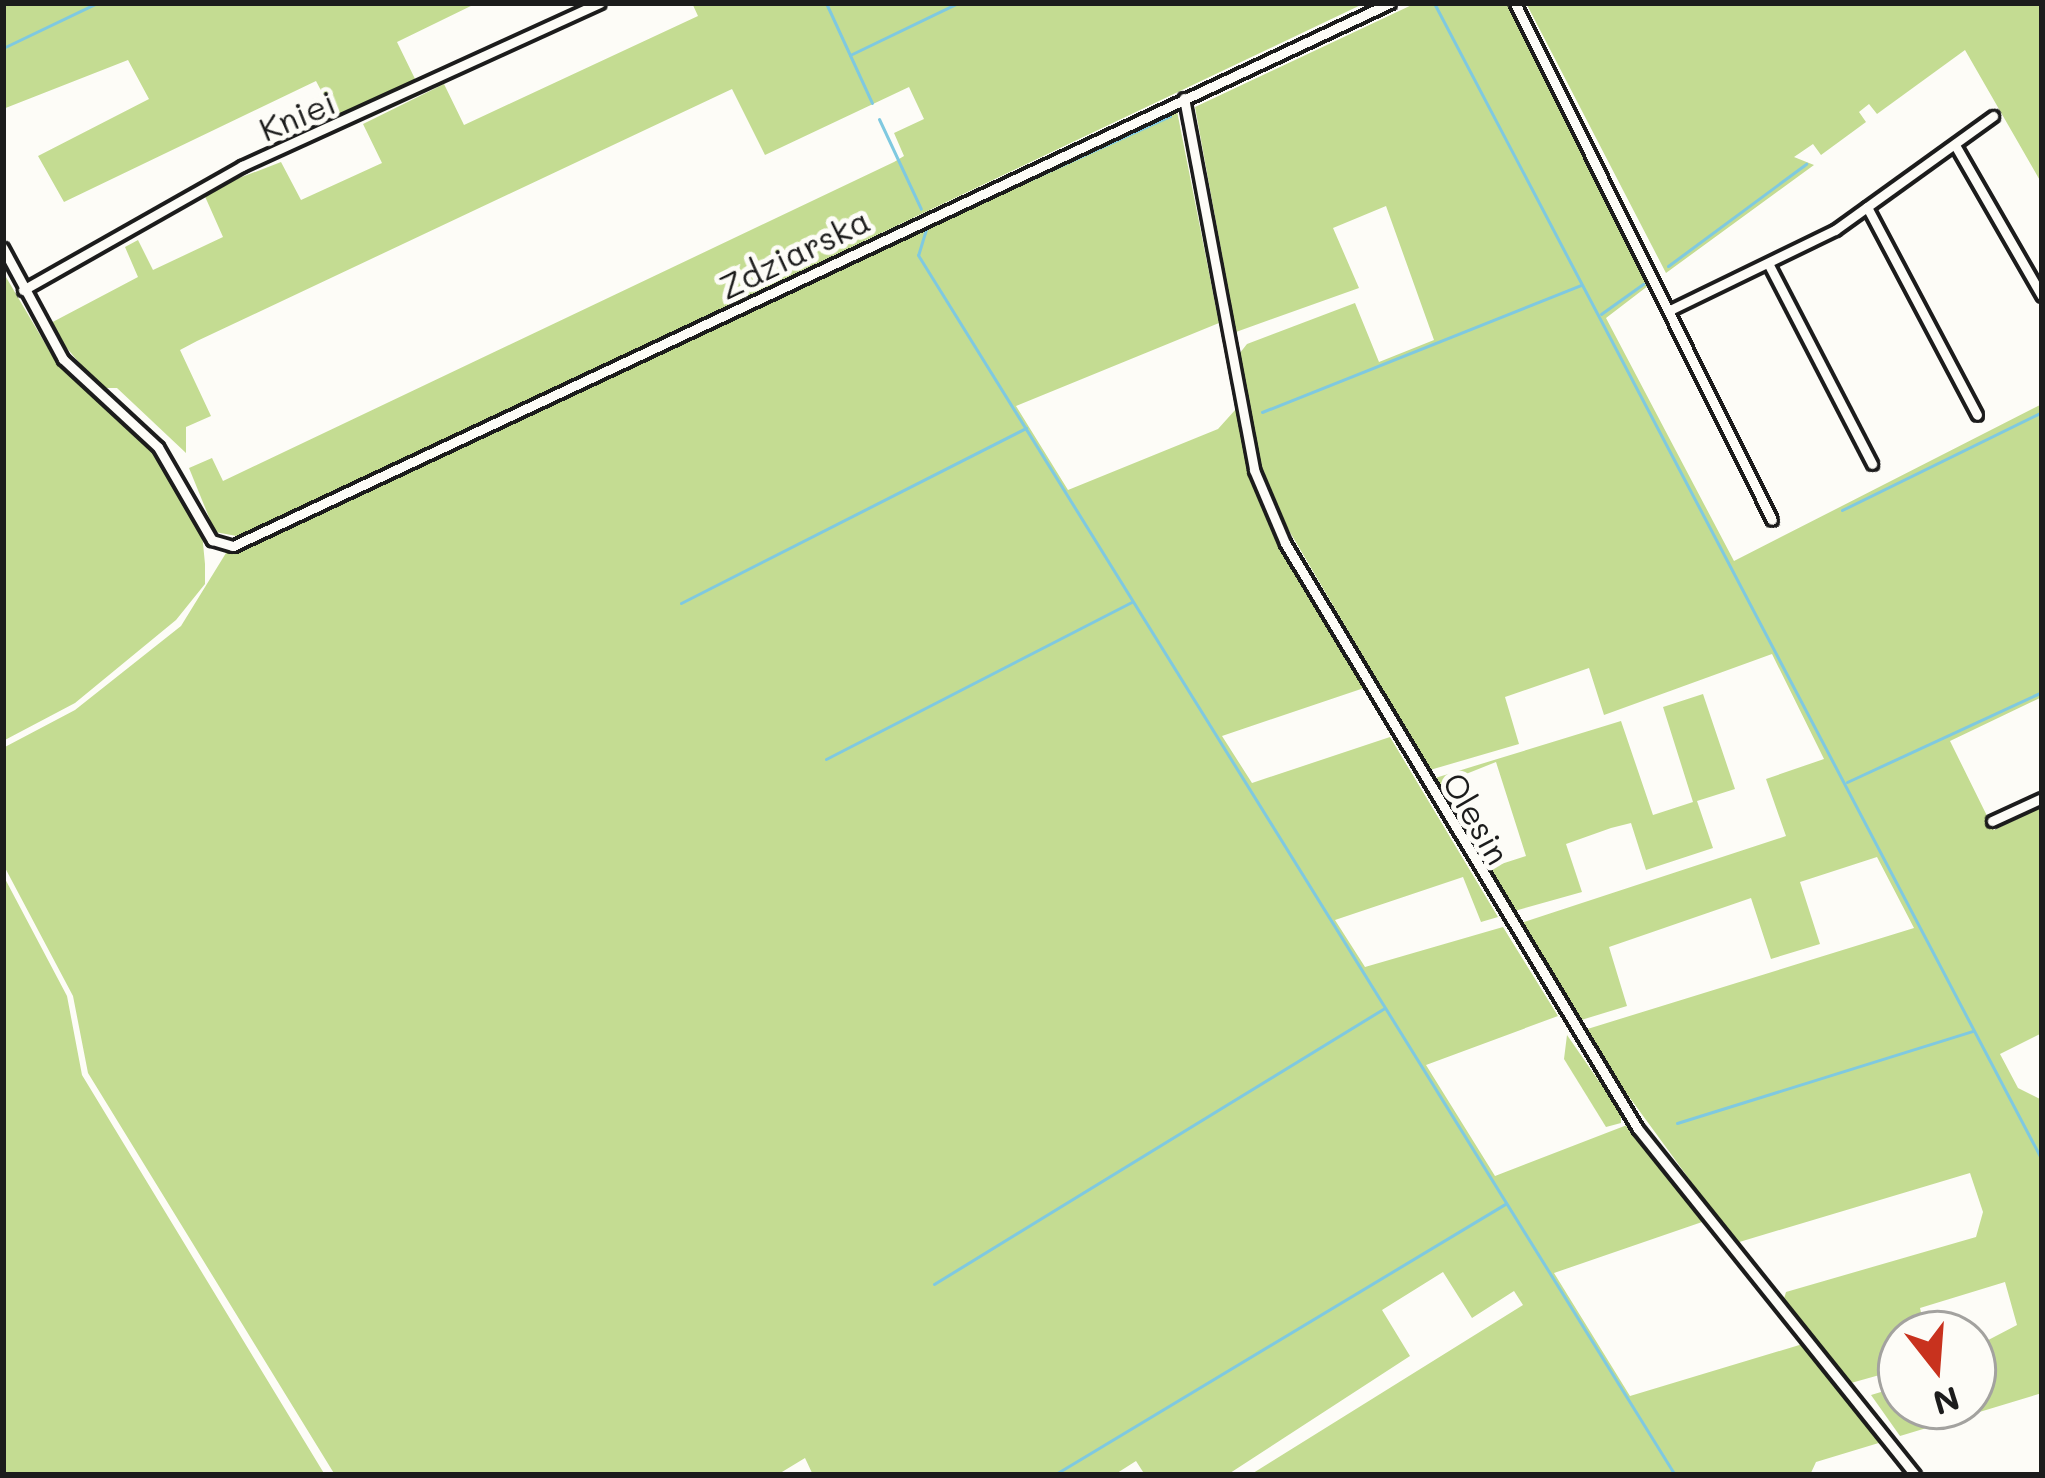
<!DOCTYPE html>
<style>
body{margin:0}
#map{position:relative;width:2045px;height:1478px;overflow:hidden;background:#fdfcf7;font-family:Mali,sans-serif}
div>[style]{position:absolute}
.green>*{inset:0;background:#c4dc92}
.stream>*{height:3px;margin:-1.5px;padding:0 1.5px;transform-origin:1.5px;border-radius:1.5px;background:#7fc9e0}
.roads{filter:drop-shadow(3px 0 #1c1c1c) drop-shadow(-3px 0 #1c1c1c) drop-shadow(0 3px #1c1c1c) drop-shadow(0 -3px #1c1c1c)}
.street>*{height:9px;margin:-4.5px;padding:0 4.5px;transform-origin:4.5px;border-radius:4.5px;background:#fdfcf7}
span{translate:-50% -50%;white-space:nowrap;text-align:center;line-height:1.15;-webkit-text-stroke:10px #fdfcf7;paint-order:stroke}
.street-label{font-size:33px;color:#1c1c1c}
.frame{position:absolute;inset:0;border:6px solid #1c1c1c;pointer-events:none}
.north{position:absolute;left:1877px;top:1310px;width:120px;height:120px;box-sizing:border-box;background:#fdfcf7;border:3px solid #a3a29f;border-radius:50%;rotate:163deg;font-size:33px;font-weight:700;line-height:48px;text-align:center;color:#1c1c1c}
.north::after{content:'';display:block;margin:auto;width:42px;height:54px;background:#c8321e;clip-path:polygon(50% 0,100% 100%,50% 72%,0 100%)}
</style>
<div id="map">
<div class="green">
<i style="clip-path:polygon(3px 3px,477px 3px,397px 42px,417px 83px,337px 121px,316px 81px,64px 202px,38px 156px,149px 99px,128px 60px,3px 109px)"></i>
<i style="clip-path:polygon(692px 3px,1365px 3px,242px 537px,215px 532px,189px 468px,212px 458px,223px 481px,894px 162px,904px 156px,894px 133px,924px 119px,909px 87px,765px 155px,732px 89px,197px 341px,180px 350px,211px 416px,186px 427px,186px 453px,117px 388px,101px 388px,47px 325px,138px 277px,125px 247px,138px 240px,153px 270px,223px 237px,203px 192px,281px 162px,301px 200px,382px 163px,363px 124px,444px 84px,464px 125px,698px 16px)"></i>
<i style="clip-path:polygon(1416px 3px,1507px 3px,1653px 282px,1606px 318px,1734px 561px,2042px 404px,2042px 697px,1950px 741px,1994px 830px,2042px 807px,2042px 1033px,2000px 1054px,2018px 1088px,2042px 1100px,2042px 1393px,1900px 1436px,1871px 1395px,1901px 1386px,1901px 1406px,1973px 1406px,1973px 1348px,2017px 1325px,2005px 1282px,1920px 1308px,1926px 1334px,1901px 1334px,1901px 1369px,1851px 1383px,1783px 1302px,1786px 1292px,1976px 1237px,1983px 1212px,1970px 1173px,1736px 1243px,1581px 1031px,1914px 928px,1877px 857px,1800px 882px,1820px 944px,1771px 959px,1751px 898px,1609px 947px,1627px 1006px,1578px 1021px,1518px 924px,1786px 836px,1766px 779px,1824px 759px,1772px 654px,1604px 715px,1589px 668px,1505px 697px,1519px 744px,1430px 770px,1264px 488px,1239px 354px,1247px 344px,1355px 303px,1379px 362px,1434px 340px,1386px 206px,1333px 228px,1359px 288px,1236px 332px,1195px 107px)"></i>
<i style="clip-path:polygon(1526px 3px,2042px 3px,2042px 184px,1965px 50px,1877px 114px,1869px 104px,1859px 112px,1866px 122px,1821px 155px,1813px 144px,1794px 157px,1814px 165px,1666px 273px)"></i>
<i style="clip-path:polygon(1177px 111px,1219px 323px,1016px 406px,1068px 490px,1218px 429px,1236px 409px,1270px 526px,1364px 688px,1222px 736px,1252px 783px,1390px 737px,1498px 917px,1481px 922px,1463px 877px,1335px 920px,1365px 967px,1503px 927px,1558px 1016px,1426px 1065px,1495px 1176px,1627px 1125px,1705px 1221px,1554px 1273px,1630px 1396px,1806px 1343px,1882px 1442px,1816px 1462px,1810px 1475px,1250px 1475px,1523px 1305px,1514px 1291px,1472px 1318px,1443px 1272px,1382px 1310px,1410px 1356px,1227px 1475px,1145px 1475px,1136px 1461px,1114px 1475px,813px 1475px,805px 1458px,777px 1475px,335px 1475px,88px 1073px,73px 996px,3px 864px,3px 748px,75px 710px,181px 626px,226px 553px)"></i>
<i style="clip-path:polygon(3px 272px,56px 362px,163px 461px,202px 533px,205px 564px,205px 584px,176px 620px,75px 703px,3px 741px)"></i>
<i style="clip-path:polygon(1703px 694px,1735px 789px,1697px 801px,1713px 848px,1646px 870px,1631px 823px,1611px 828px,1566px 844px,1582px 892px,1511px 912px,1470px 848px,1478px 836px,1495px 866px,1526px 856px,1496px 762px,1446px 782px,1476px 832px,1465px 833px,1432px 779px,1621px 721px,1653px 815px,1693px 802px,1663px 707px)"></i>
<i style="clip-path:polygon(3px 875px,67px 996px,82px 1075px,325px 1475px,3px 1475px)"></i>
<i style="clip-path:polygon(1567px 1035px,1621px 1113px,1621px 1123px,1606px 1127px,1564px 1059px)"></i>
</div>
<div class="stream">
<i style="left:826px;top:3px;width:110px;rotate:65.3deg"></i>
<i style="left:1434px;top:3px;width:1307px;rotate:62.28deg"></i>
<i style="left:3px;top:48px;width:104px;rotate:-25.6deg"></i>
<i style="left:850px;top:55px;width:120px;rotate:-25.7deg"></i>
<i style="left:1170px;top:116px;width:267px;rotate:155.6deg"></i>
<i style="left:927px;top:226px;width:30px;rotate:107deg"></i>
<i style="left:918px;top:255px;width:1436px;rotate:58.18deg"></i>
<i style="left:879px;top:119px;width:99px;rotate:65deg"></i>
<i style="left:1668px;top:266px;width:172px;rotate:-36.5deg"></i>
<i style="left:1601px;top:314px;width:52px;rotate:-35.5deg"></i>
<i style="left:1262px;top:412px;width:343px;rotate:-21.7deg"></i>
<i style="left:1842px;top:510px;width:223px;rotate:-26.1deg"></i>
<i style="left:681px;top:603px;width:387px;rotate:-26.9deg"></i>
<i style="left:826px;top:759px;width:343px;rotate:-27.2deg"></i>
<i style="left:1847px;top:782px;width:215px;rotate:-24.8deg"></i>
<i style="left:1677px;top:1123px;width:310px;rotate:-17.3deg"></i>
<i style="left:934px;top:1284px;width:527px;rotate:-31.49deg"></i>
<i style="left:1054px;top:1475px;width:526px;rotate:-31deg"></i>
</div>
<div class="roads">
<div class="street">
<i style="left:1515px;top:3px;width:577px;rotate:63.57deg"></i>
<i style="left:1184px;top:98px;width:379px;rotate:79.3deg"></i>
<i style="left:1254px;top:470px;width:79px;rotate:67deg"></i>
<i style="left:1285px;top:543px;width:684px;rotate:58.94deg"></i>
<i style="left:1638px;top:1129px;width:443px;rotate:51.3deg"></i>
<i style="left:1955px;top:145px;width:174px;rotate:60.1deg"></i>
<i style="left:1867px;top:207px;width:235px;rotate:62.1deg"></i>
<i style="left:3px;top:248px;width:126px;rotate:61.6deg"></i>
<i style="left:63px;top:359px;width:129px;rotate:42.8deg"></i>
<i style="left:158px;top:447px;width:108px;rotate:59.9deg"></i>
<i style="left:212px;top:540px;width:22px;rotate:16deg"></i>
<i style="left:233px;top:546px;width:1278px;rotate:-25.14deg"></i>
<i style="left:1769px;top:265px;width:224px;rotate:62.6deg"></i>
<i style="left:23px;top:290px;width:252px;rotate:-29.5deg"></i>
<i style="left:242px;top:166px;width:393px;rotate:-24.5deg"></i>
<i style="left:1672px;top:309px;width:181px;rotate:-25.9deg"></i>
<i style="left:1835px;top:230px;width:195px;rotate:-35.8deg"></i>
<i style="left:1992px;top:821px;width:55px;rotate:-24.7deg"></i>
</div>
</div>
<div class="street-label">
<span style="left:297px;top:115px;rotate:-23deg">Kniei</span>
<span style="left:794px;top:253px;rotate:-26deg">Zdziarska</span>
<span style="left:1477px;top:818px;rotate:60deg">Olesin</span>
</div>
<div class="frame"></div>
<div class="north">N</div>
</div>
